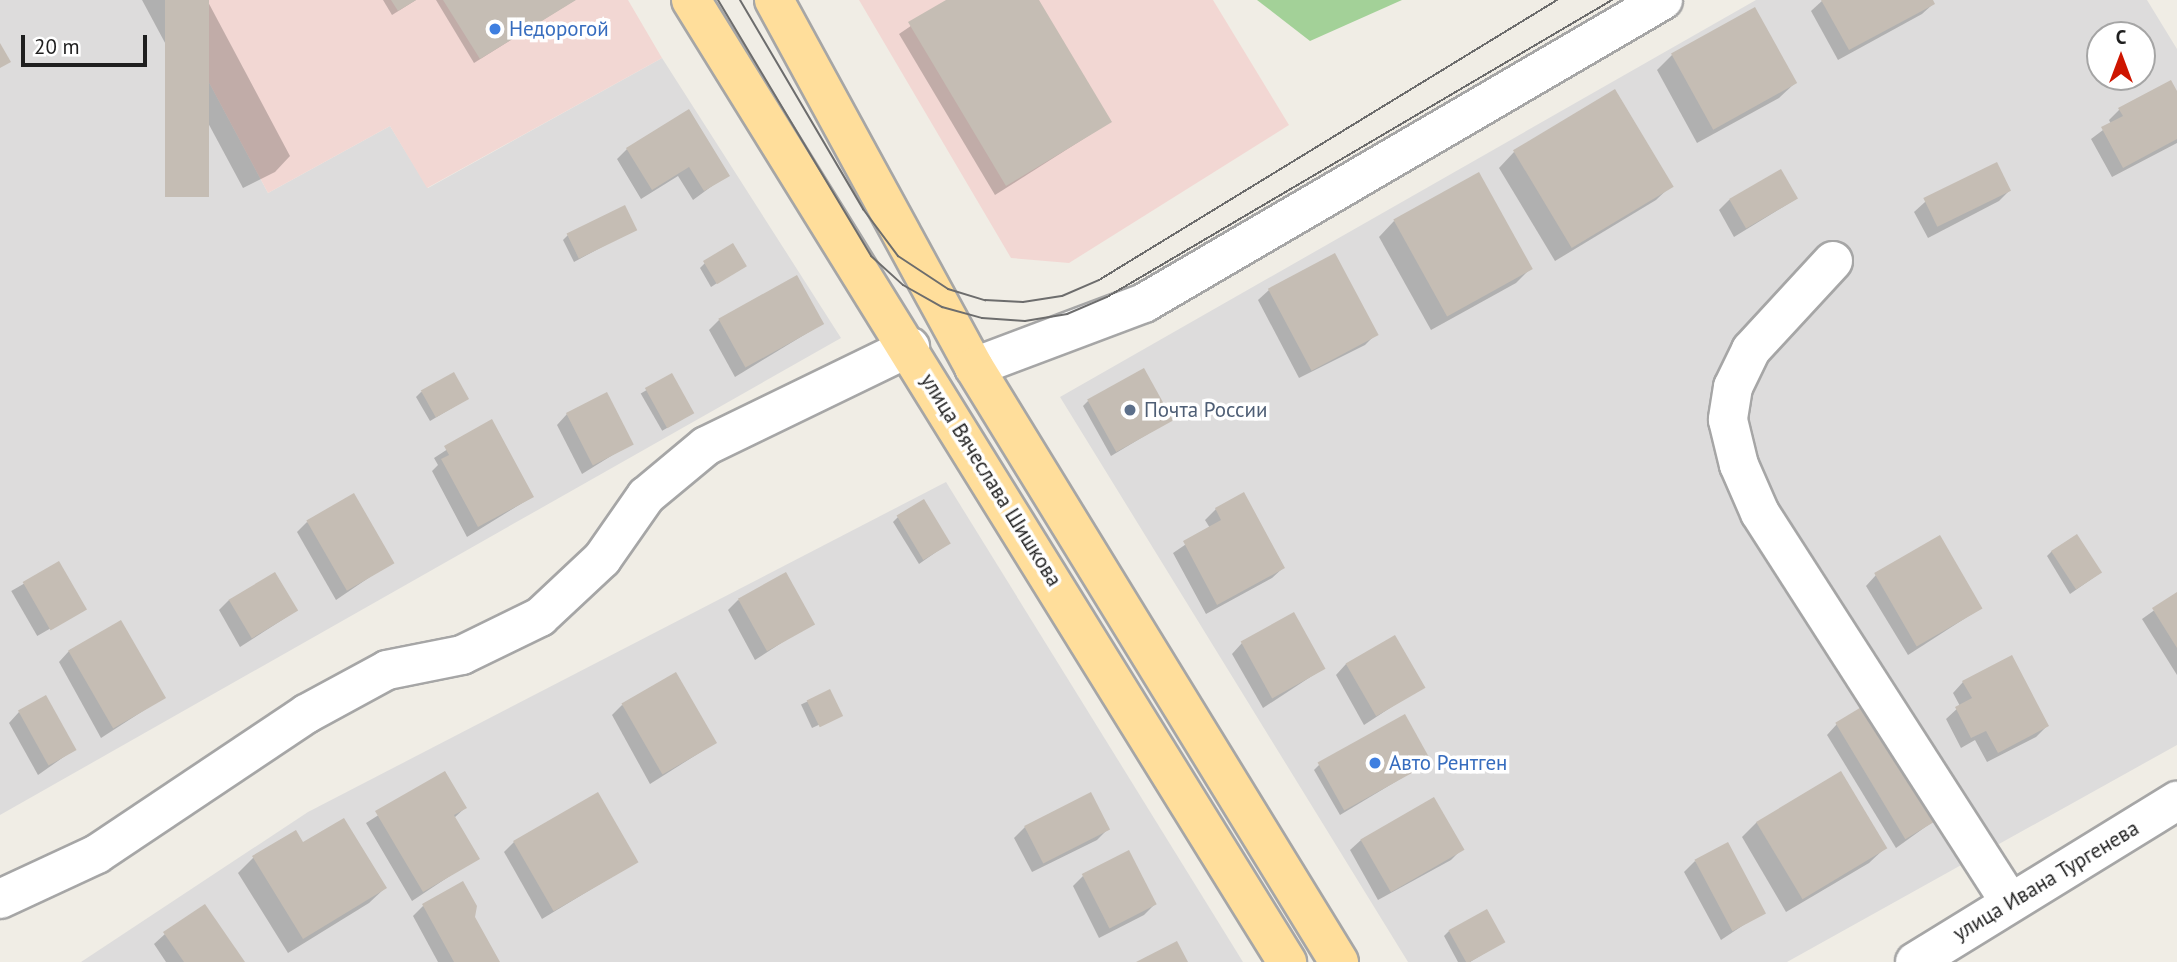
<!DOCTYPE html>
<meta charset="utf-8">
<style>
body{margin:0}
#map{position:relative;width:2177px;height:962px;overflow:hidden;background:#f0ede5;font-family:"PT Sans",sans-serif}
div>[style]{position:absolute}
.residential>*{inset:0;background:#dddcdc}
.commercial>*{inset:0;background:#f2d7d3}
.forest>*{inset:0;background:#a3d198}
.shadow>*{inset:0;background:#0003;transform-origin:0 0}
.building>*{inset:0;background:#c5bdb4;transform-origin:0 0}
.roads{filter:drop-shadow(2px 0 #a6a6a6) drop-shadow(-2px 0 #a6a6a6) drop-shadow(0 2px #a6a6a6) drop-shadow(0 -2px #a6a6a6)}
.minor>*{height:38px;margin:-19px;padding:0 19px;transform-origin:19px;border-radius:19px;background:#fff}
.major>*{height:38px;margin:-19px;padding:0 19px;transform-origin:19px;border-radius:19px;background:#ffde9b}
.tram>*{height:2px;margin:-1px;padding:0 1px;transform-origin:1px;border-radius:1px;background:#6d6d6d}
.dots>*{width:19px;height:19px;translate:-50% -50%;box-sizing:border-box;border:4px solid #fff;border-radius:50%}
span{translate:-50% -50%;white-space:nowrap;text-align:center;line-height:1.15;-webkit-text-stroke:7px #fff;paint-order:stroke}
.shop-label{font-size:21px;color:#366cbe}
.left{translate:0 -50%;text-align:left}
.service-label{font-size:21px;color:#4e5e75}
.street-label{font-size:21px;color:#1f1f1f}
.north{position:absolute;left:2086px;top:21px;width:70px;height:70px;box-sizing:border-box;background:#fff;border:2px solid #a5a5a5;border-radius:50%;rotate:0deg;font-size:19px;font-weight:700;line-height:28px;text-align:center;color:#1f1f1f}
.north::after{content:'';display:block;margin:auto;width:24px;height:32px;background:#ce1500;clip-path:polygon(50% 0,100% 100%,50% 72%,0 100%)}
.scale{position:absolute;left:21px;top:35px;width:126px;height:32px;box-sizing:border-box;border:4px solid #1f1f1f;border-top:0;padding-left:9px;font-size:21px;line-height:24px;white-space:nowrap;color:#1f1f1f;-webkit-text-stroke:5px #fff;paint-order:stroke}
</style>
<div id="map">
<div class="residential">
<i style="clip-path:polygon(0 0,165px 0,268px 193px,390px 126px,428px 188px,662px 58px,841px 338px,0 815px)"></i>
<i style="clip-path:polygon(evenodd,1756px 0,2147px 0,2177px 49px,2177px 745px,1787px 962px,1408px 962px,1060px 397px,1756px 0,2100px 35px,2142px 35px,2142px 77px,2100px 77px,2100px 35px)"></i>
<i style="clip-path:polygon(946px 482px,1243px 962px,81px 962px,308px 812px)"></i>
</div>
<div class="commercial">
<i style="clip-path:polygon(165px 0,628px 0,662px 58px,427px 188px,390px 126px,268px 193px)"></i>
<i style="clip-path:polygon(859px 0,1213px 0,1289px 125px,1069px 263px,1011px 258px)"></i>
</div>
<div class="forest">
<i style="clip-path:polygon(1257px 0,1402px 0,1310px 41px)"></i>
</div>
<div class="shadow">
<i style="clip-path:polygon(142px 0,207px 0,290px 156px,275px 172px,243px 188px)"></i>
<i style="clip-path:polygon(383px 0,416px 0,392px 15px)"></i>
<i style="clip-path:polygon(436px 0,575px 0,474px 63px)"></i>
<i style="clip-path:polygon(949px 0,1037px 0,1110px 122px,995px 195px,899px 34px)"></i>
<i style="clip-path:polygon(1823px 0,1931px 0,1933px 4px,1922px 14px,1838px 60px,1811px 11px)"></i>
<i style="clip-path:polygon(1754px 9px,1795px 83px,1779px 98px,1697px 143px,1657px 70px,1672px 55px)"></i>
<i style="clip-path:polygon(2177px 95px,2177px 143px,2112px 177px,2091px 139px,2111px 124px,2109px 120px,2119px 110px)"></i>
<i style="clip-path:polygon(627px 149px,727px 175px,693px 200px,678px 176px,641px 199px,617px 159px)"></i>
<i style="clip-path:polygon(1514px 152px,1672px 185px,1656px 200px,1555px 261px,1499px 168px)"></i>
<i style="clip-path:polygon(1996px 165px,2009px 191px,1999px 201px,1928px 238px,1914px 212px,1925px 202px)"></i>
<i style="clip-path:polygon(1796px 199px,1734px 237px,1719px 210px,1729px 200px)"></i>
<i style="clip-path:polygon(1394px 221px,1531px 268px,1516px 283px,1431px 330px,1379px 237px)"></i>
<i style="clip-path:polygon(635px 229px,574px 262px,563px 240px,568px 235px)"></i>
<i style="clip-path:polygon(1335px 255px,1376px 334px,1365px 345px,1299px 378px,1258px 300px,1269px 290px)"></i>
<i style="clip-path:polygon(705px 263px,745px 265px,711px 287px,700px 268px)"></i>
<i style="clip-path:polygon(719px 320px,822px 324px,735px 377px,709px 330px)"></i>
<i style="left:671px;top:376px;width:43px;height:35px;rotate:60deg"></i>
<i style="clip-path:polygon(421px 392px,467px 399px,430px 421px,416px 397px)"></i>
<i style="clip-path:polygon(1088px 401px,1171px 420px,1111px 456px,1083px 406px)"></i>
<i style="clip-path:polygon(567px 414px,632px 443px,582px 474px,557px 425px)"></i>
<i style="clip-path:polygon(491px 421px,532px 497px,467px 537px,432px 471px,438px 465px,434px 458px)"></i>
<i style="clip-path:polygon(1216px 509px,1283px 568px,1272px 578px,1206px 614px,1173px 553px,1210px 528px,1205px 520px)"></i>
<i style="clip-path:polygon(898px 517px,949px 543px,919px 564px,893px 522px)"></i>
<i style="clip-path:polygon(307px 522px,392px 562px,336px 600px,297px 532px)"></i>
<i style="clip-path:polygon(2052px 551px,2100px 573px,2070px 594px,2047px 556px)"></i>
<i style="left:58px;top:564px;width:52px;height:54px;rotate:60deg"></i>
<i style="clip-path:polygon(1876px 575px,1981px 608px,1908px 655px,1866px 586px)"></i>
<i style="clip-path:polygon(2177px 594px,2177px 675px,2142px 619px)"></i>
<i style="clip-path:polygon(229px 600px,296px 611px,240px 647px,219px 610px)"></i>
<i style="clip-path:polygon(738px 600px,812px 623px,755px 660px,728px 610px)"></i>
<i style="clip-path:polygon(1242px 643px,1324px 668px,1263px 708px,1232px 654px)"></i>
<i style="clip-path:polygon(69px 651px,163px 698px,101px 738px,59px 662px)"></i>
<i style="clip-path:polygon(1346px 664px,1422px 687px,1364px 725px,1336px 675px)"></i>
<i style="clip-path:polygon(1963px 682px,2047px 726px,2036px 737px,1987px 762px,1975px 740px,1961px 748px,1946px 719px,1960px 706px,1953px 693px)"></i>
<i style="left:830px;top:691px;width:26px;height:32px;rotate:65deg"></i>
<i style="clip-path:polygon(622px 705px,715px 743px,650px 784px,612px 715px)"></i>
<i style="clip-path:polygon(19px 712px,75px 749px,38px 775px,9px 723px)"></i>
<i style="clip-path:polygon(1837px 724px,1942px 815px,1896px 848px,1827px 735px)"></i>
<i style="clip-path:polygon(1430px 761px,1340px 815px,1314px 770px,1319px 765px)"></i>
<i style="clip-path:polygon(445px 773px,465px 808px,454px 818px,477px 858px,412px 901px,366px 823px)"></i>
<i style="clip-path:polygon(1434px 800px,1461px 850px,1451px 860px,1378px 900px,1350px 850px,1361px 840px)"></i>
<i style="clip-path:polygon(1757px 822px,1885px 848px,1869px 863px,1786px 912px,1742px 837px)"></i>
<i style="clip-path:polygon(1025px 827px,1108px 829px,1097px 840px,1032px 872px,1014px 838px)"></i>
<i style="clip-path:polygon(515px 841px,636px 862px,542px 919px,504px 852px)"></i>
<i style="clip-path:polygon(303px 845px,385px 888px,369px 903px,288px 953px,238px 873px,253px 858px)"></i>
<i style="clip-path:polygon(1695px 861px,1763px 912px,1721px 940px,1684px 872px)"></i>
<i style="clip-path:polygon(1083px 876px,1155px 904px,1144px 915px,1099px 938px,1073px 886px)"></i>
<i style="clip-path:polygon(423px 906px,473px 917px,498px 962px,438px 962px,413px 916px)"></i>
<i style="clip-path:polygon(1449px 931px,1503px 942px,1470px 962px,1458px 962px,1444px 936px)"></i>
<i style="clip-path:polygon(165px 934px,243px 962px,166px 962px,154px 944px)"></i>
</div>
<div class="building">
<i style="left:165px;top:0;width:44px;height:197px"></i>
<i style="clip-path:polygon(391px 0,416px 0,398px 11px)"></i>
<i style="clip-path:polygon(443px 0,576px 0,480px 59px)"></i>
<i style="clip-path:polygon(946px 0,1039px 0,1112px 122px,1006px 186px,908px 22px)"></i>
<i style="clip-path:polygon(1821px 0,1933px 0,1935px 4px,1849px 50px)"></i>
<i style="left:1755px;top:7px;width:87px;height:96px;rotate:61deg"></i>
<i style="clip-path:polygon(0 43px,11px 62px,0 68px)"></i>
<i style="clip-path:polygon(2171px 80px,2177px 91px,2177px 139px,2123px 168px,2101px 127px,2123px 116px,2118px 108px)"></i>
<i style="left:1615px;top:89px;width:114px;height:119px;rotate:59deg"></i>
<i style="clip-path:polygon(689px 109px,730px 176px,704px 191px,689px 167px,652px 190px,626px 148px)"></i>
<i style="left:1997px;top:162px;width:32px;height:82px;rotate:64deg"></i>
<i style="left:1781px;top:169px;width:34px;height:60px;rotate:60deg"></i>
<i style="left:1479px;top:172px;width:111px;height:98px;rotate:61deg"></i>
<i style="left:625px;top:205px;width:28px;height:65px;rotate:64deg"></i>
<i style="left:733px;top:243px;width:27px;height:35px;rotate:59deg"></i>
<i style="left:1335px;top:253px;width:93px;height:76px;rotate:62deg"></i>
<i style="left:797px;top:275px;width:56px;height:90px;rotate:61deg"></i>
<i style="left:1144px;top:368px;width:60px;height:65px;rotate:61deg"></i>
<i style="left:454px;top:372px;width:31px;height:38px;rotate:61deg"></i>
<i style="left:672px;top:373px;width:46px;height:31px;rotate:61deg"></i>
<i style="left:607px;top:392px;width:59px;height:46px;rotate:63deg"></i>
<i style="clip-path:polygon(492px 419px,534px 497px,478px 527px,441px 459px,449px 455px,444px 446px)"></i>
<i style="clip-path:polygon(1244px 492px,1285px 568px,1217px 605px,1183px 541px,1221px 520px,1215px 508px)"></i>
<i style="left:354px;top:493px;width:81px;height:55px;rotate:60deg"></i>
<i style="left:924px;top:499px;width:52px;height:32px;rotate:59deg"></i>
<i style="left:2077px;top:534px;width:46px;height:31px;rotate:57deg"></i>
<i style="left:1940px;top:535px;width:85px;height:76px;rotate:60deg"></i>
<i style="left:59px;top:561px;width:56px;height:42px;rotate:60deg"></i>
<i style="left:275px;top:572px;width:45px;height:54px;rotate:59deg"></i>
<i style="left:786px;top:572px;width:60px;height:55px;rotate:61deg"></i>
<i style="clip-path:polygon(2177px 592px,2177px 648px,2152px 608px)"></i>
<i style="left:1294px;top:612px;width:65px;height:61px;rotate:61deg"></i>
<i style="left:121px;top:620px;width:90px;height:61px;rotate:60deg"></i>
<i style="left:1395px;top:635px;width:61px;height:57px;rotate:60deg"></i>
<i style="clip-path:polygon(2012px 655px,2049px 726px,1998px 753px,1986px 731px,1971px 738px,1955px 707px,1972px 698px,1962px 681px)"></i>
<i style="left:676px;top:672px;width:82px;height:63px;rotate:60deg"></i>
<i style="left:830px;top:689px;width:30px;height:26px;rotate:64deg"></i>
<i style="left:46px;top:695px;width:63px;height:32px;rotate:61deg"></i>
<i style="left:1873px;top:700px;width:136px;height:44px;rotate:59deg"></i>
<i style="left:1405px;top:714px;width:55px;height:100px;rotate:61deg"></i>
<i style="clip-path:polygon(445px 771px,467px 808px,454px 815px,480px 859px,423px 892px,375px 811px)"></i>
<i style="left:1841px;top:771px;width:90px;height:99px;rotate:59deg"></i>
<i style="left:598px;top:792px;width:81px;height:98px;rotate:60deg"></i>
<i style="left:1091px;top:792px;width:42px;height:75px;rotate:63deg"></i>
<i style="left:1434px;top:797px;width:61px;height:85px;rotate:60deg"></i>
<i style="clip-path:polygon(344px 818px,387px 888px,303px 939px,252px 856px,296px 830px,303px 842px)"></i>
<i style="left:1728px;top:842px;width:81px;height:38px;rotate:62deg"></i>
<i style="left:1129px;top:850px;width:61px;height:53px;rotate:63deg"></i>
<i style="clip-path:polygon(463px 881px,477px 906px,475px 917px,500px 962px,454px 962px,422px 904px)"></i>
<i style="clip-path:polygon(205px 904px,245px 962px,184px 962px,163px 932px)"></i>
<i style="left:1487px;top:909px;width:38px;height:44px;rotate:61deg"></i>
<i style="clip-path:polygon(1177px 941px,1188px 962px,1136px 962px)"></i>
</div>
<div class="roads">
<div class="minor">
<i style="left:1833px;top:261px;width:121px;rotate:132.7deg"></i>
<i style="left:1751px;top:350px;width:41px;rotate:115.9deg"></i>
<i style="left:1733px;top:387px;width:33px;rotate:99deg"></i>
<i style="left:1728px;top:420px;width:46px;rotate:76.3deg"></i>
<i style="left:1739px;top:465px;width:52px;rotate:66.4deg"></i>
<i style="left:1760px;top:513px;width:463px;rotate:57.3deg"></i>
<i style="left:974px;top:367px;width:182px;rotate:-20.6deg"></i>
<i style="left:1144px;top:303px;width:601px;rotate:-30.28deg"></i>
<i style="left:0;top:899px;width:107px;rotate:-24.9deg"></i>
<i style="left:97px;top:854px;width:252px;rotate:-33.8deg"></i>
<i style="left:306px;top:714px;width:92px;rotate:-28.5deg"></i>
<i style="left:387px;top:670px;width:76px;rotate:-11.3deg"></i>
<i style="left:462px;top:655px;width:87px;rotate:-26deg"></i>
<i style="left:540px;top:617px;width:85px;rotate:-43.1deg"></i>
<i style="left:602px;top:559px;width:77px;rotate:-55.1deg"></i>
<i style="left:646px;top:496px;width:78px;rotate:-39.8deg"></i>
<i style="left:706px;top:446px;width:227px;rotate:-25.9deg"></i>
<i style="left:1915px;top:962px;width:308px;rotate:-31.6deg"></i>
</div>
<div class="major">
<i style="left:691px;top:0;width:1132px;rotate:58.22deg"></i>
<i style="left:774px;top:0;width:418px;rotate:61.4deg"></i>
<i style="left:974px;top:367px;width:698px;rotate:58.47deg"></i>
</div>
</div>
<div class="tram">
<i style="left:718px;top:0;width:298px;rotate:59.1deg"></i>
<i style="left:871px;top:256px;width:43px;rotate:42.2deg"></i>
<i style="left:903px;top:285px;width:45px;rotate:29.4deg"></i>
<i style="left:942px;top:307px;width:41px;rotate:15.4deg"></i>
<i style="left:982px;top:318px;width:43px;rotate:4deg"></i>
<i style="left:1025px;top:321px;width:43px;rotate:-9.5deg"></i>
<i style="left:1067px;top:314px;width:43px;rotate:-23deg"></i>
<i style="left:1107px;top:297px;width:586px;rotate:-30.46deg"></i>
<i style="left:740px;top:0;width:243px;rotate:59.5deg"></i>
<i style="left:863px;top:209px;width:59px;rotate:53.3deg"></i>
<i style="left:898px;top:256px;width:60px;rotate:33.4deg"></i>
<i style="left:948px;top:289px;width:39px;rotate:17deg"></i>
<i style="left:985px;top:300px;width:38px;rotate:3deg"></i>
<i style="left:1023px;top:302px;width:39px;rotate:-9deg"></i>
<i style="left:1062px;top:296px;width:40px;rotate:-23.4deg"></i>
<i style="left:1099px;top:280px;width:537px;rotate:-31.44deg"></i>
</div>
<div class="dots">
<i style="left:495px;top:29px;background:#3f7fe0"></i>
<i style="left:1130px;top:410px;background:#5c6f8a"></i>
<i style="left:1375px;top:763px;background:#3f7fe0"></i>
</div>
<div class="shop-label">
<span class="left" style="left:509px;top:29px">Недорогой</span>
<span class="left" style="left:1389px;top:763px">Авто Рентген</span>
</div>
<div class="service-label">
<span class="left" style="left:1144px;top:410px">Почта России</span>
</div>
<div class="street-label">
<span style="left:991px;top:480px;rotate:58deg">улица Вячеслава Шишкова</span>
<span style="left:2046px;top:881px;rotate:-31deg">улица Ивана Тургенева</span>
</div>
<div class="north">С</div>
<div class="scale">20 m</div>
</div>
